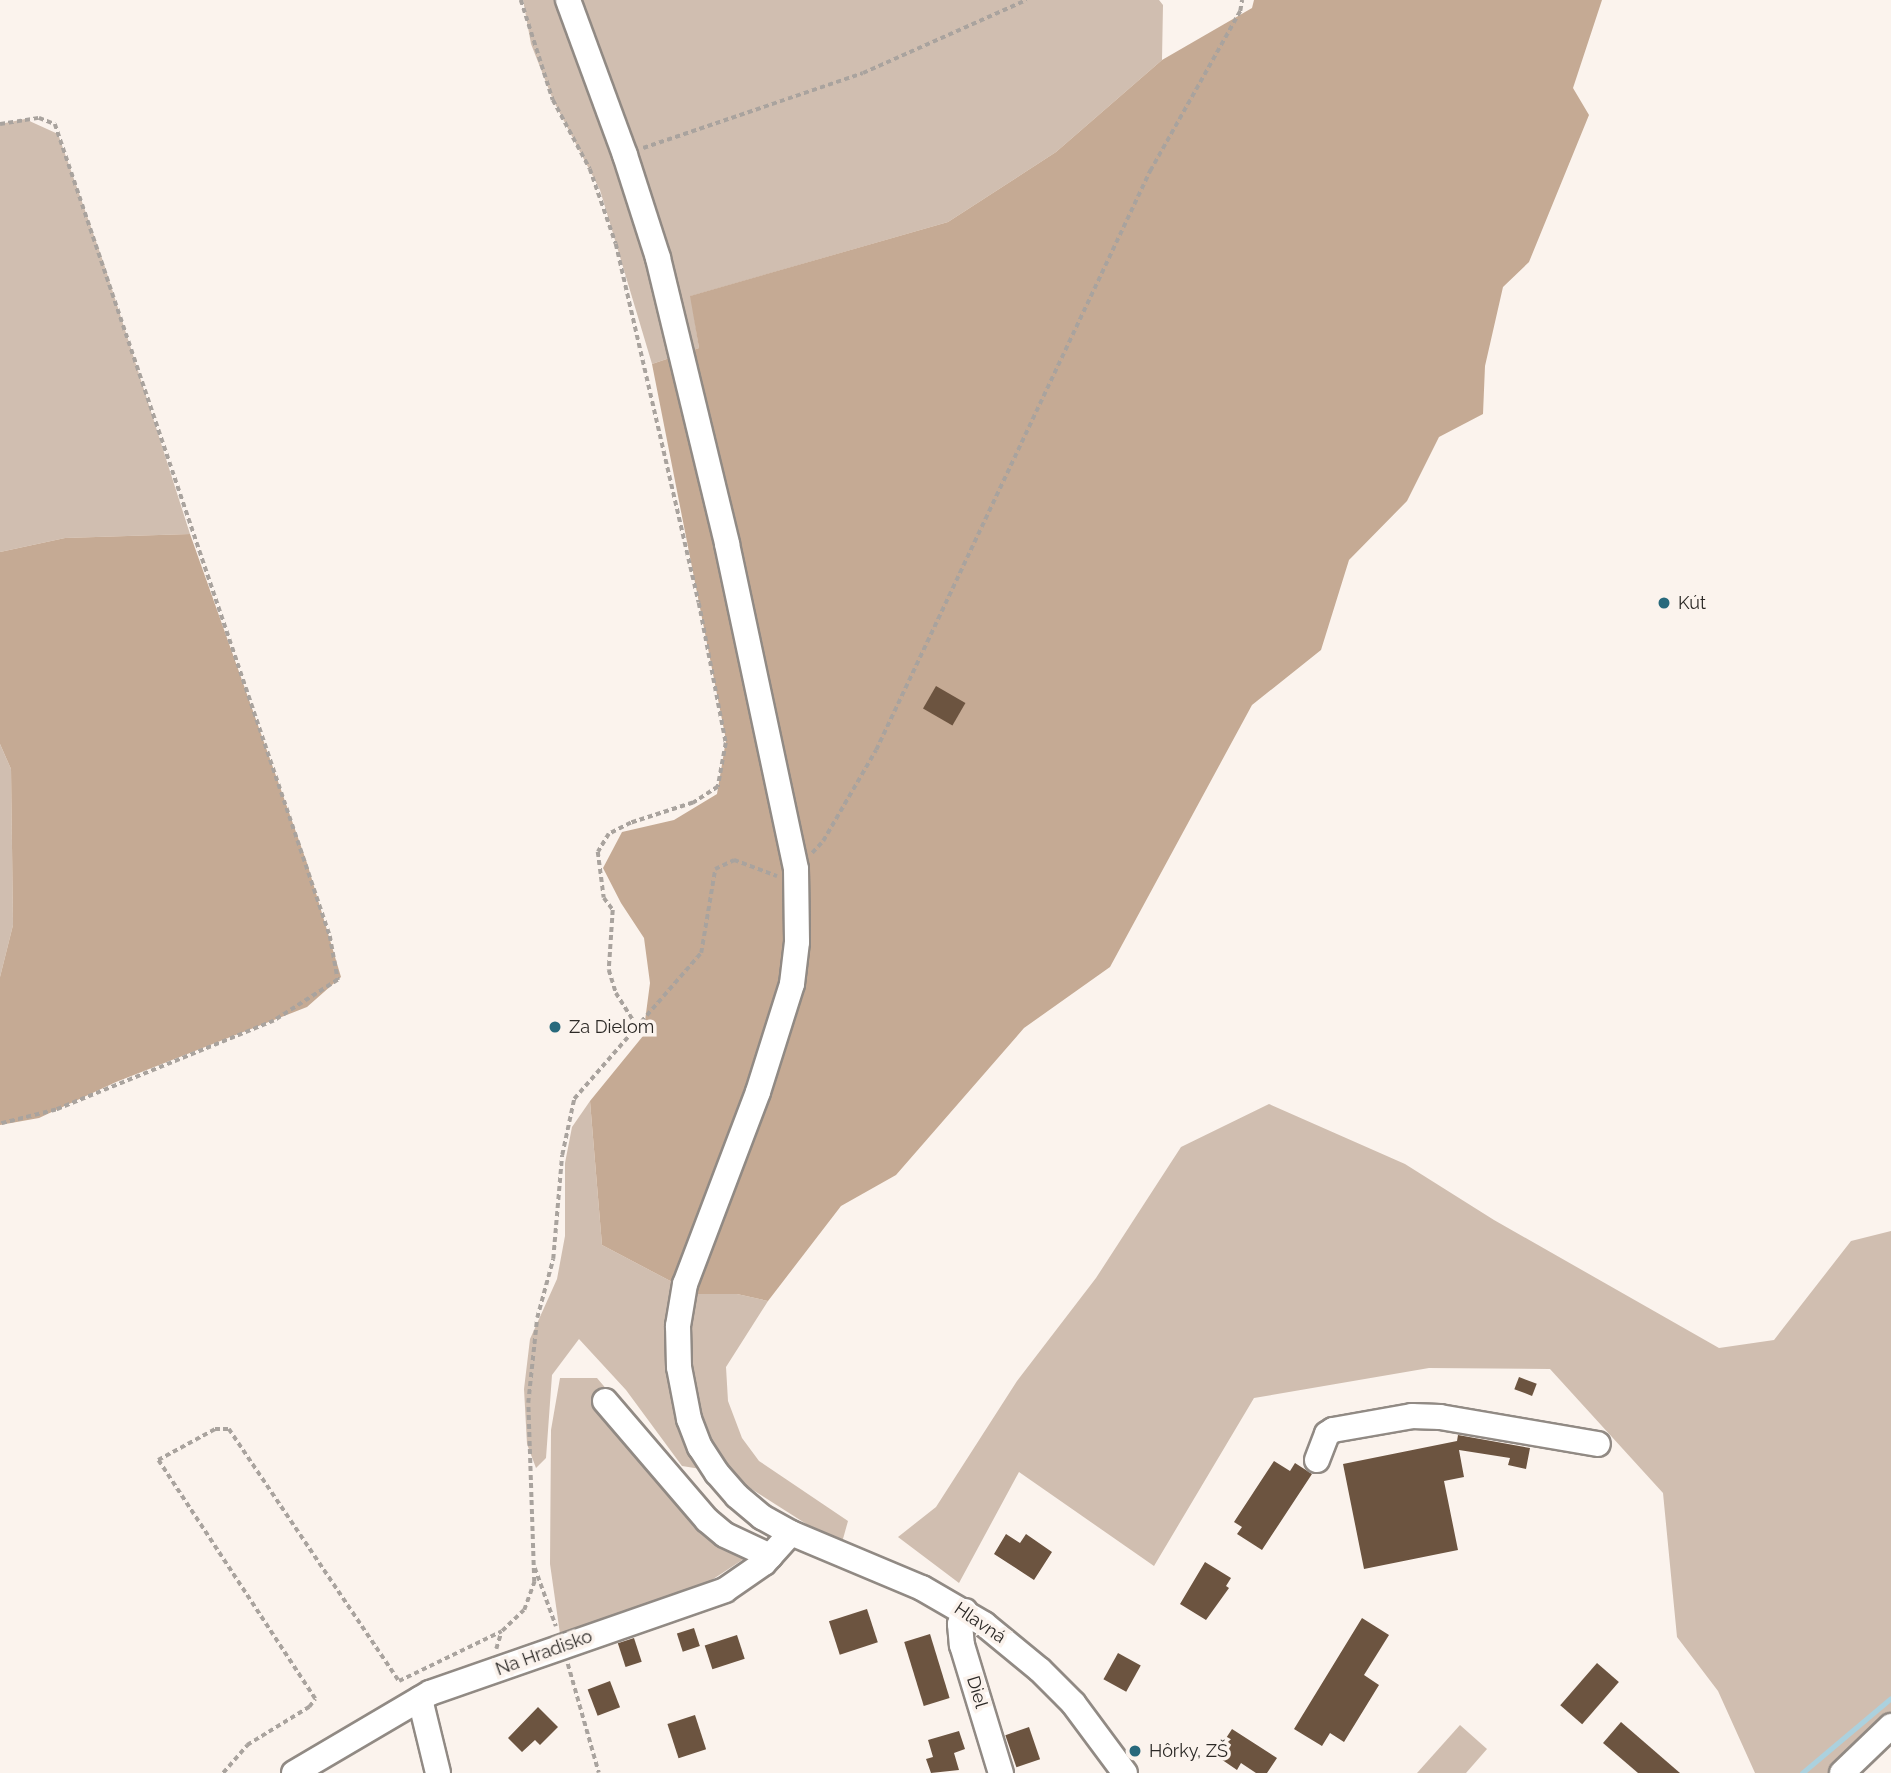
<!DOCTYPE html>
<meta charset="utf-8">
<style>
body{margin:0}
#map{position:relative;width:1891px;height:1773px;overflow:hidden;background:#fbf3ed;font-family:Raleway,sans-serif}
div>[style]{position:absolute}
.green>*{inset:0;background:#d0beb0}
.forest>*{inset:0;background:#c5aa94}
.stream>*{height:5px;margin:-2.5px;padding:0 2.5px;transform-origin:2.5px;border-radius:2.5px;background:#abd1de}
.building>*{inset:0;background:#6c5440;transform-origin:0 0}
.path>*{height:3.5px;margin-top:-1.75px;transform-origin:0;background:repeating-linear-gradient(90deg,#a9a39e 0 5px,transparent 0 8.5px)}
.roads{filter:drop-shadow(2px 0 #918a84) drop-shadow(-2px 0 #918a84) drop-shadow(0 2px #918a84) drop-shadow(0 -2px #918a84)}
.minor>*{height:24px;margin:-12px;padding:0 12px;transform-origin:12px;border-radius:12px;background:#fff}
.dots>*{width:19px;height:19px;translate:-50% -50%;box-sizing:border-box;border:4px solid #fbf3ed;border-radius:50%}
span{translate:-50% -50%;white-space:nowrap;text-align:center;line-height:1.15;-webkit-text-stroke:7px #fbf3ed;paint-order:stroke}
.poi-label{font-size:18px;color:#2c2926}
.left{translate:0 -50%;text-align:left}
.street-label{font-size:18px;color:#2c2926}
</style>
<div id="map">
<div class="green">
<i style="clip-path:polygon(523px 0,1159px 0,1163px 5px,1162px 60px,1056px 152px,948px 222px,691px 296px,699px 348px,652px 364px,600px 190px,553px 100px,531px 44px)"></i>
<i style="clip-path:polygon(25px 119px,58px 134px,104px 264px,190px 534px,65px 538px,0 552px,0 124px)"></i>
<i style="clip-path:polygon(0 744px,11px 769px,13px 925px,0 977px)"></i>
<i style="clip-path:polygon(590px 1101px,602px 1245px,695px 1294px,737px 1294px,768px 1301px,726px 1367px,728px 1401px,742px 1438px,759px 1461px,848px 1521px,841px 1546px,726px 1473px,682px 1466px,626px 1390px,579px 1339px,552px 1375px,546px 1458px,536px 1468px,527px 1444px,524px 1389px,530px 1339px,557px 1279px,565px 1236px,565px 1163px,572px 1127px)"></i>
<i style="clip-path:polygon(1269px 1104px,1405px 1164px,1494px 1220px,1719px 1348px,1774px 1340px,1851px 1241px,1891px 1231px,1891px 1742px,1853px 1773px,1755px 1773px,1718px 1691px,1677px 1637px,1663px 1493px,1550px 1369px,1429px 1368px,1254px 1398px,1154px 1566px,1019px 1472px,959px 1583px,898px 1537px,936px 1507px,1017px 1381px,1096px 1278px,1181px 1147px)"></i>
<i style="clip-path:polygon(560px 1378px,597px 1378px,720px 1523px,756px 1551px,704px 1585px,560px 1634px,550px 1564px,551px 1430px)"></i>
<i style="clip-path:polygon(1460px 1725px,1487px 1749px,1466px 1773px,1417px 1773px)"></i>
</div>
<div class="forest">
<i style="clip-path:polygon(1254px 0,1602px 0,1573px 88px,1589px 115px,1529px 262px,1503px 287px,1485px 366px,1483px 414px,1439px 437px,1407px 501px,1349px 560px,1321px 650px,1252px 705px,1110px 967px,1024px 1028px,896px 1175px,841px 1206px,768px 1301px,737px 1294px,695px 1294px,602px 1245px,590px 1101px,643px 1036px,650px 983px,644px 938px,621px 903px,603px 868px,622px 832px,674px 820px,717px 794px,726px 740px,652px 364px,699px 348px,690px 296px,948px 222px,1056px 152px,1162px 60px,1252px 8px)"></i>
<i style="clip-path:polygon(190px 534px,307px 863px,341px 977px,307px 1007px,116px 1082px,39px 1118px,0 1125px,0 977px,13px 925px,11px 769px,0 744px,0 552px,65px 538px)"></i>
</div>
<div class="stream">
<i style="left:1802px;top:1773px;width:116px;rotate:-40.1deg"></i>
</div>
<div class="building">
<i style="left:936px;top:686px;width:34px;height:26px;rotate:30deg"></i>
<i style="left:1519px;top:1377px;width:19px;height:13px;rotate:21deg"></i>
<i style="clip-path:polygon(1458px 1435px,1530px 1448px,1526px 1469px,1508px 1465px,1510px 1458px,1459px 1450px,1464px 1477px,1444px 1481px,1458px 1550px,1364px 1569px,1343px 1464px,1457px 1441px)"></i>
<i style="clip-path:polygon(1274px 1461px,1290px 1471px,1295px 1463px,1312px 1474px,1262px 1550px,1237px 1534px,1242px 1527px,1234px 1522px)"></i>
<i style="clip-path:polygon(1006px 1534px,1020px 1543px,1026px 1534px,1052px 1552px,1034px 1580px,994px 1554px)"></i>
<i style="clip-path:polygon(1205px 1562px,1231px 1578px,1226px 1586px,1229px 1588px,1206px 1620px,1180px 1604px)"></i>
<i style="left:867px;top:1609px;width:35px;height:40px;rotate:72deg"></i>
<i style="clip-path:polygon(1362px 1618px,1389px 1635px,1364px 1675px,1379px 1685px,1344px 1742px,1330px 1733px,1322px 1746px,1294px 1729px)"></i>
<i style="left:694px;top:1628px;width:19px;height:18px;rotate:72deg"></i>
<i style="left:930px;top:1634px;width:67px;height:27px;rotate:73deg"></i>
<i style="left:737px;top:1635px;width:25px;height:34px;rotate:72deg"></i>
<i style="left:634px;top:1638px;width:25px;height:17px;rotate:72deg"></i>
<i style="left:1118px;top:1653px;width:26px;height:30px;rotate:29deg"></i>
<i style="left:1597px;top:1663px;width:29px;height:56px;rotate:41deg"></i>
<i style="left:610px;top:1681px;width:28px;height:24px;rotate:69deg"></i>
<i style="clip-path:polygon(538px 1707px,558px 1727px,540px 1745px,535px 1740px,522px 1752px,508px 1738px)"></i>
<i style="left:695px;top:1715px;width:36px;height:29px;rotate:72deg"></i>
<i style="clip-path:polygon(1621px 1722px,1680px 1773px,1638px 1773px,1603px 1743px)"></i>
<i style="left:1029px;top:1727px;width:34px;height:25px;rotate:71deg"></i>
<i style="clip-path:polygon(1232px 1729px,1277px 1758px,1267px 1773px,1256px 1773px,1241px 1763px,1237px 1770px,1215px 1755px)"></i>
<i style="clip-path:polygon(959px 1731px,965px 1749px,954px 1753px,959px 1770px,931px 1773px,926px 1759px,933px 1757px,928px 1740px)"></i>
</div>
<div class="path">
<i style="left:521px;top:0;width:105px;rotate:72.3deg"></i>
<i style="left:553px;top:100px;width:78px;rotate:61.8deg"></i>
<i style="left:590px;top:169px;width:79px;rotate:70.9deg"></i>
<i style="left:616px;top:244px;width:368px;rotate:77deg"></i>
<i style="left:699px;top:603px;width:143px;rotate:79.1deg"></i>
<i style="left:726px;top:743px;width:45px;rotate:100.3deg"></i>
<i style="left:718px;top:787px;width:30px;rotate:147deg"></i>
<i style="left:693px;top:803px;width:65px;rotate:162.1deg"></i>
<i style="left:631px;top:823px;width:25px;rotate:153deg"></i>
<i style="left:609px;top:834px;width:21px;rotate:121deg"></i>
<i style="left:598px;top:852px;width:46px;rotate:82.6deg"></i>
<i style="left:604px;top:898px;width:15px;rotate:53deg"></i>
<i style="left:613px;top:910px;width:60px;rotate:93.8deg"></i>
<i style="left:609px;top:970px;width:24px;rotate:73deg"></i>
<i style="left:616px;top:993px;width:41px;rotate:57.8deg"></i>
<i style="left:0;top:124px;width:39px;rotate:-9deg"></i>
<i style="left:39px;top:118px;width:17px;rotate:21deg"></i>
<i style="left:55px;top:124px;width:857px;rotate:71.29deg"></i>
<i style="left:330px;top:936px;width:45px;rotate:79.7deg"></i>
<i style="left:338px;top:980px;width:76px;rotate:147.4deg"></i>
<i style="left:274px;top:1021px;width:235px;rotate:157.8deg"></i>
<i style="left:56px;top:1110px;width:58px;rotate:166deg"></i>
<i style="left:643px;top:148px;width:232px;rotate:-18.8deg"></i>
<i style="left:863px;top:73px;width:179px;rotate:-24.1deg"></i>
<i style="left:812px;top:853px;width:16px;rotate:-47deg"></i>
<i style="left:823px;top:841px;width:105px;rotate:-59.8deg"></i>
<i style="left:876px;top:750px;width:641px;rotate:-64.68deg"></i>
<i style="left:1150px;top:171px;width:184px;rotate:-60.6deg"></i>
<i style="left:1240px;top:11px;width:11px;rotate:-80deg"></i>
<i style="left:535px;top:1568px;width:62px;rotate:70.1deg"></i>
<i style="left:496px;top:1649px;width:17px;rotate:-73deg"></i>
<i style="left:568px;top:1664px;width:113px;rotate:74.1deg"></i>
<i style="left:223px;top:1773px;width:37px;rotate:-49deg"></i>
<i style="left:247px;top:1745px;width:73px;rotate:-31.5deg"></i>
<i style="left:309px;top:1707px;width:10px;rotate:-53deg"></i>
<i style="left:315px;top:1699px;width:286px;rotate:-123.3deg"></i>
<i style="left:158px;top:1460px;width:65px;rotate:-28.5deg"></i>
<i style="left:215px;top:1429px;width:14px"></i>
<i style="left:229px;top:1429px;width:304px;rotate:56deg"></i>
<i style="left:399px;top:1681px;width:114px;rotate:-25.9deg"></i>
<i style="left:502px;top:1631px;width:30px;rotate:-44deg"></i>
<i style="left:524px;top:1610px;width:30px;rotate:-70deg"></i>
<i style="left:534px;top:1582px;width:179px;rotate:-91.9deg"></i>
<i style="left:528px;top:1403px;width:85px;rotate:-84deg"></i>
<i style="left:537px;top:1318px;width:61px;rotate:-74.8deg"></i>
<i style="left:553px;top:1259px;width:104px;rotate:-85.1deg"></i>
<i style="left:562px;top:1155px;width:57px;rotate:-77.9deg"></i>
<i style="left:574px;top:1099px;width:194px;rotate:-49deg"></i>
<i style="left:701px;top:953px;width:85px;rotate:-80.5deg"></i>
<i style="left:715px;top:869px;width:21px;rotate:-25deg"></i>
<i style="left:734px;top:860px;width:46px;rotate:20.4deg"></i>
</div>
<div class="roads">
<div class="minor">
<i style="left:568px;top:0;width:165px;rotate:69.8deg"></i>
<i style="left:625px;top:155px;width:108px;rotate:72.2deg"></i>
<i style="left:658px;top:258px;width:294px;rotate:76.4deg"></i>
<i style="left:727px;top:544px;width:332px;rotate:78deg"></i>
<i style="left:796px;top:869px;width:73px;rotate:89.2deg"></i>
<i style="left:797px;top:942px;width:42px;rotate:96.8deg"></i>
<i style="left:792px;top:984px;width:113px;rotate:107.5deg"></i>
<i style="left:758px;top:1092px;width:205px;rotate:110.8deg"></i>
<i style="left:685px;top:1284px;width:43px;rotate:99.5deg"></i>
<i style="left:678px;top:1326px;width:41px;rotate:88.6deg"></i>
<i style="left:679px;top:1367px;width:53px;rotate:79.1deg"></i>
<i style="left:689px;top:1419px;width:30px;rotate:69deg"></i>
<i style="left:700px;top:1447px;width:31px;rotate:57deg"></i>
<i style="left:717px;top:1473px;width:30px;rotate:49deg"></i>
<i style="left:737px;top:1496px;width:33px;rotate:40deg"></i>
<i style="left:762px;top:1517px;width:33px;rotate:29deg"></i>
<i style="left:791px;top:1533px;width:142px;rotate:22.8deg"></i>
<i style="left:922px;top:1588px;width:72px;rotate:30.1deg"></i>
<i style="left:984px;top:1624px;width:72px;rotate:39.4deg"></i>
<i style="left:1040px;top:1670px;width:47px;rotate:45deg"></i>
<i style="left:1073px;top:1703px;width:87px;rotate:53.4deg"></i>
<i style="left:605px;top:1401px;width:157px;rotate:49.4deg"></i>
<i style="left:707px;top:1520px;width:23px;rotate:40deg"></i>
<i style="left:725px;top:1535px;width:50px;rotate:25deg"></i>
<i style="left:1317px;top:1460px;width:28px;rotate:-69deg"></i>
<i style="left:1327px;top:1434px;width:7px;rotate:-34deg"></i>
<i style="left:1333px;top:1430px;width:80px;rotate:-10deg"></i>
<i style="left:1412px;top:1416px;width:28px;rotate:2deg"></i>
<i style="left:1440px;top:1417px;width:160px;rotate:9.7deg"></i>
<i style="left:965px;top:1611px;width:14px;rotate:111deg"></i>
<i style="left:960px;top:1624px;width:21px;rotate:85deg"></i>
<i style="left:962px;top:1645px;width:134px;rotate:73.1deg"></i>
<i style="left:420px;top:1699px;width:76px;rotate:76.3deg"></i>
<i style="left:294px;top:1773px;width:158px;rotate:-30.5deg"></i>
<i style="left:430px;top:1693px;width:312px;rotate:-19.2deg"></i>
<i style="left:725px;top:1590px;width:47px;rotate:-34.7deg"></i>
<i style="left:764px;top:1563px;width:40px;rotate:-48deg"></i>
<i style="left:1842px;top:1773px;width:68px;rotate:-43.8deg"></i>
</div>
</div>
<div class="dots">
<i style="left:1664px;top:603px;background:#28697c"></i>
<i style="left:555px;top:1027px;background:#28697c"></i>
<i style="left:1135px;top:1751px;background:#28697c"></i>
</div>
<div class="poi-label">
<span class="left" style="left:1678px;top:603px">Kút</span>
<span class="left" style="left:569px;top:1027px">Za Dielom</span>
<span class="left" style="left:1149px;top:1751px">Hôrky, ZŠ</span>
</div>
<div class="street-label">
<span style="left:980px;top:1623px;rotate:34deg">Hlavná</span>
<span style="left:544px;top:1653px;rotate:-20deg">Na Hradisko</span>
<span style="left:977px;top:1692px;rotate:73deg">Diel</span>
</div>
</div>
